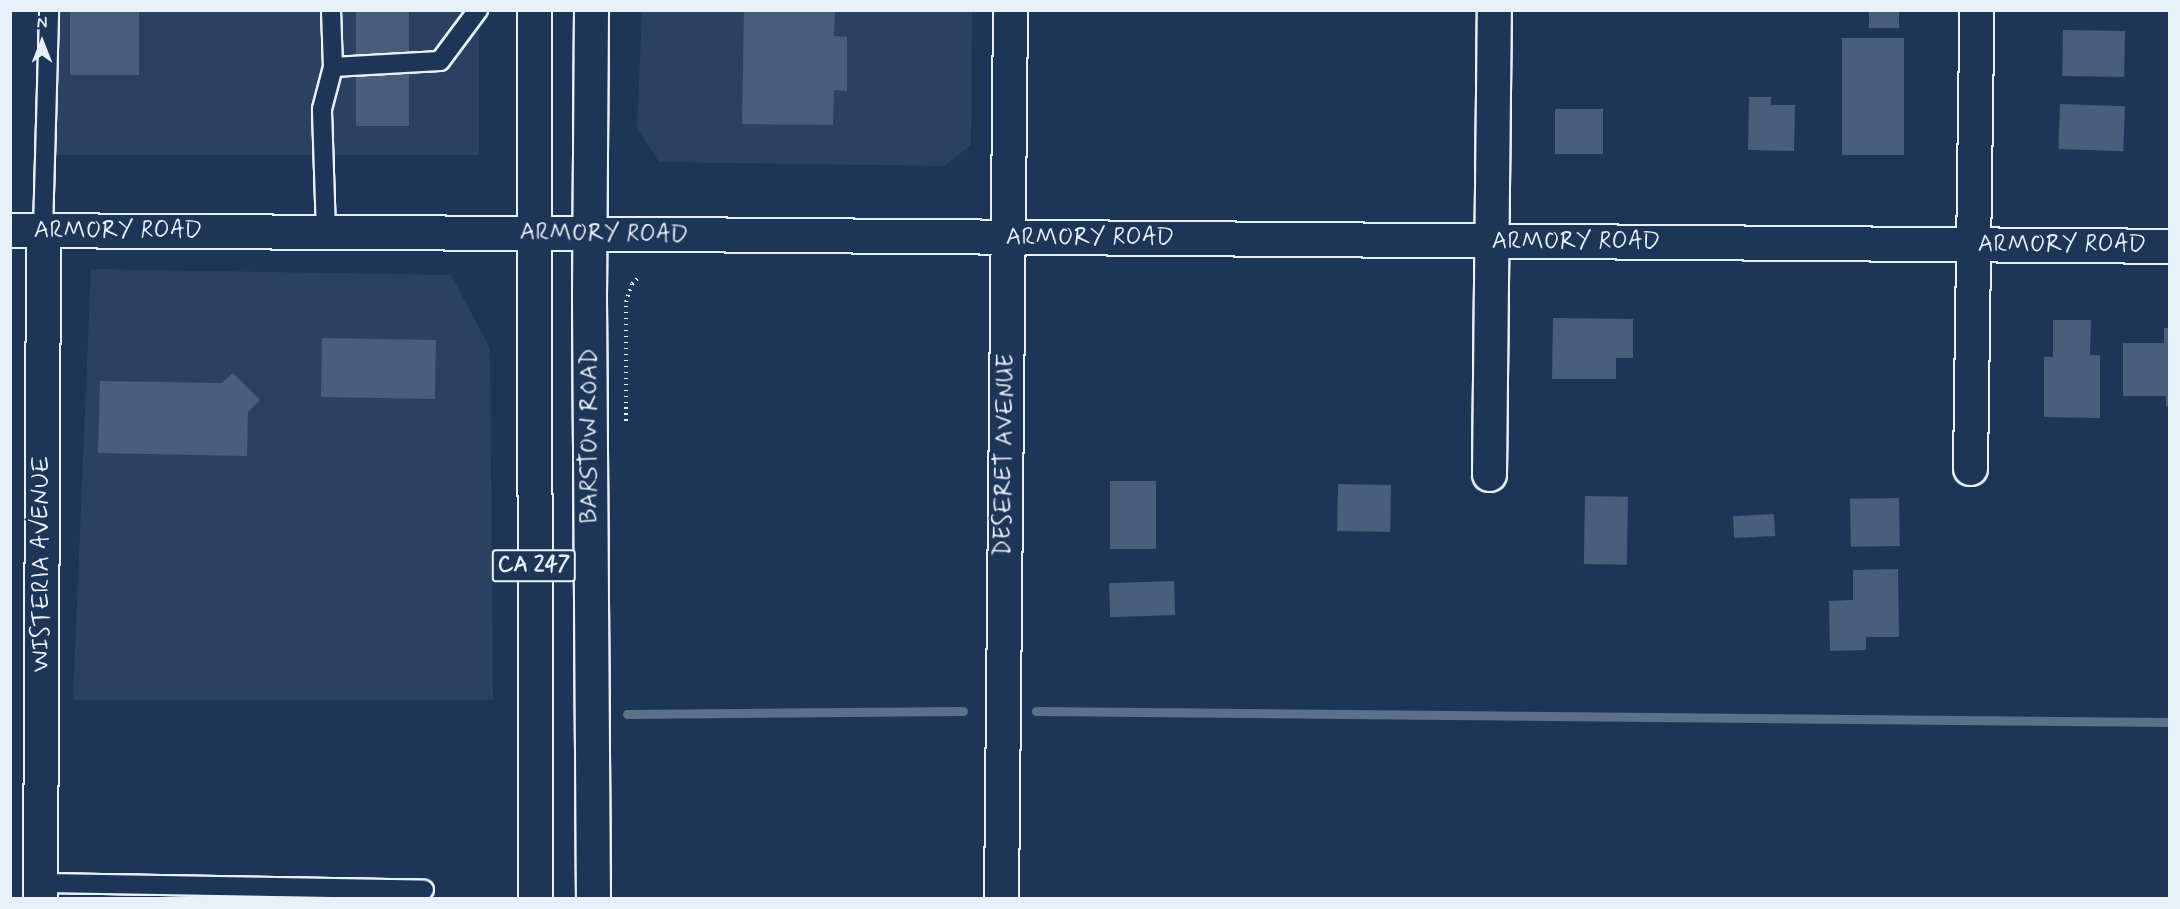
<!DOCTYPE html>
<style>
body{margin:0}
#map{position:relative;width:2180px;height:909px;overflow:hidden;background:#1d3557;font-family:Mynerve,sans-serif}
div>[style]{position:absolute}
.built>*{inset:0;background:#2a4162;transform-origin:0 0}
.stream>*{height:9px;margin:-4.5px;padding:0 4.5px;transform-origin:4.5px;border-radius:4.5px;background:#5d7089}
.building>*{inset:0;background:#495e7a;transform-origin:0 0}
.path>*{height:4px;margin-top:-2px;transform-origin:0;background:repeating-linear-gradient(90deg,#e8f1f8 0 1.5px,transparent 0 6px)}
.roads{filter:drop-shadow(2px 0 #e8f1f8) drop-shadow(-2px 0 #e8f1f8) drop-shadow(0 2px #e8f1f8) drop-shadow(0 -2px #e8f1f8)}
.service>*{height:18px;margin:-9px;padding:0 9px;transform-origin:9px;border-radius:9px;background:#1d3557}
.minor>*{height:33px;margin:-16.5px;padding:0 16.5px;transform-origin:16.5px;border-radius:16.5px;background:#1d3557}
.tertiary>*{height:33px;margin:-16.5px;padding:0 16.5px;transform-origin:16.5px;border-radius:16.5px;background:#1d3557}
.secondary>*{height:33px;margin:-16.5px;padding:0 16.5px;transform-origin:16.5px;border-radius:16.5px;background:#1d3557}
.primary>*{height:33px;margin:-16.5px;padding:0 16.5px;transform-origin:16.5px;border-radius:16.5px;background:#1d3557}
span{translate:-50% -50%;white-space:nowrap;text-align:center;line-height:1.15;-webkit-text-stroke:4.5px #1d3557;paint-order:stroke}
.shield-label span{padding:2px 4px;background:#1d3557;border:2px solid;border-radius:4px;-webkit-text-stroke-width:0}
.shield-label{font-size:22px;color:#e8f1f8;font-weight:700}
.street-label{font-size:24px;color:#e8f1f8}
.frame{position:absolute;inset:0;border:12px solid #e8f1f8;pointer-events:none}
.north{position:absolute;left:12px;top:12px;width:60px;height:60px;-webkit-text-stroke:4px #1d3557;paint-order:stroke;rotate:0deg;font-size:16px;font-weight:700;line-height:24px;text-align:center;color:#e8f1f8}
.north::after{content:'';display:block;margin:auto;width:21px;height:27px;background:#e8f1f8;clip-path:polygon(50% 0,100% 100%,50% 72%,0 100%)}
</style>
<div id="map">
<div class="built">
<i style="left:42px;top:11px;width:437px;height:144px"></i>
<i style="clip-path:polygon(642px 11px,972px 11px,971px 145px,944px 166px,659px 162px,637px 128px)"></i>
<i style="clip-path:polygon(91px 269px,451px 275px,490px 348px,493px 700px,73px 700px)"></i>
</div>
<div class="stream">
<i style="left:1036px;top:711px;width:1134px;rotate:0.56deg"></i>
<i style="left:627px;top:714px;width:336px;rotate:-0.5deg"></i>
</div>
<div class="building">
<i style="left:70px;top:10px;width:69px;height:65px"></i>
<i style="left:356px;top:10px;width:53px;height:116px"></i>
<i style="clip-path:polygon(744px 10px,835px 10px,834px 36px,847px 37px,847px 91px,834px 90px,833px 125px,742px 124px)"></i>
<i style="left:1869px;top:10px;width:30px;height:18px"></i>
<i style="left:2063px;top:30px;width:62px;height:46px;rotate:1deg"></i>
<i style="left:1904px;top:38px;width:117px;height:62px;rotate:90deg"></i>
<i style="clip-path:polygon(1749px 97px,1771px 97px,1771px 105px,1795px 105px,1794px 151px,1748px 150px)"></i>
<i style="left:2060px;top:104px;width:65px;height:45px;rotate:2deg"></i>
<i style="left:1555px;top:109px;width:48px;height:45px"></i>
<i style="clip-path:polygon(1553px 318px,1633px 319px,1633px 358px,1616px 358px,1616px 379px,1552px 379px)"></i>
<i style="clip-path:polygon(2053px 320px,2091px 320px,2090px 355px,2100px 355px,2100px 418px,2044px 417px,2044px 357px,2053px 357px)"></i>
<i style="clip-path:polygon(2164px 328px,2170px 328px,2170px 406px,2166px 406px,2166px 396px,2123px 396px,2123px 343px,2164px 343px)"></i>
<i style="left:322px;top:338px;width:114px;height:59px;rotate:1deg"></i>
<i style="clip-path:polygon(233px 373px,260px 400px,248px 412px,247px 456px,98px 453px,100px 381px,222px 383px)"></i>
<i style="left:1110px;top:481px;width:46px;height:68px"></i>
<i style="left:1338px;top:484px;width:53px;height:47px;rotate:1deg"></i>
<i style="left:1585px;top:496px;width:43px;height:68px;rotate:1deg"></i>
<i style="left:1899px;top:498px;width:48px;height:49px;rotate:89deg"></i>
<i style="left:1774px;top:514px;width:22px;height:41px;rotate:87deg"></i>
<i style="clip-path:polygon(1898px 569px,1899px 637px,1866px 637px,1866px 650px,1830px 651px,1829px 601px,1853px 600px,1853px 570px)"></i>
<i style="left:1174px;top:581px;width:34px;height:65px;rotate:88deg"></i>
</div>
<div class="path">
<i style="left:626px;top:421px;width:119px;rotate:-90deg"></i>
<i style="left:626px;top:302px;width:19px;rotate:-72deg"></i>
<i style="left:632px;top:284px;width:10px;rotate:-45deg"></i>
</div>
<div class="roads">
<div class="service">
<i style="left:331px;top:10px;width:57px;rotate:88deg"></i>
<i style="left:43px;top:230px;width:220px;rotate:-88.4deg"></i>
<i style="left:326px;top:232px;width:123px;rotate:-91.9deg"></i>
<i style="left:322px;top:109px;width:43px;rotate:-75.3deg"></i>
<i style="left:333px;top:67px;width:107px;rotate:-3.2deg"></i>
<i style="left:440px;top:61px;width:64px;rotate:-53.3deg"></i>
<i style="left:40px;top:883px;width:384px;rotate:1deg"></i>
</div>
<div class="minor">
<i style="left:1970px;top:468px;width:458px;rotate:-89.2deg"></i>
<i style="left:1489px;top:474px;width:464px;rotate:-89.4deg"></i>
<i style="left:40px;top:898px;width:668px;rotate:-89.74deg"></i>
<i style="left:1001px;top:898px;width:888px;rotate:-89.42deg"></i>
</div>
<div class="tertiary">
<i style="left:10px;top:230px;width:523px;rotate:0.33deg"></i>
</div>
<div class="secondary">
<i style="left:533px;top:233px;width:1637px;rotate:0.45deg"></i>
</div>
<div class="primary">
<i style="left:534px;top:10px;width:888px;rotate:89.94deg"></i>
<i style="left:591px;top:10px;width:289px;rotate:90.4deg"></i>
<i style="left:589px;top:299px;width:599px;rotate:89.62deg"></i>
</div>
</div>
<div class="shield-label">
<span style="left:534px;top:566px">CA 247</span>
</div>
<div class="street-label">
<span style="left:118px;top:231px">ARMORY ROAD</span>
<span style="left:604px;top:234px;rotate:1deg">ARMORY ROAD</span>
<span style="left:1090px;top:238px">ARMORY ROAD</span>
<span style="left:1576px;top:242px">ARMORY ROAD</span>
<span style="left:2062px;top:245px">ARMORY ROAD</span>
<span style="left:590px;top:436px;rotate:-90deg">BARSTOW ROAD</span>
<span style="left:1005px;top:455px;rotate:-89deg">DESERET AVENUE</span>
<span style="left:42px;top:564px;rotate:-90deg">WISTERIA AVENUE</span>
</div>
<div class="frame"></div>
<div class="north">N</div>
</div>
